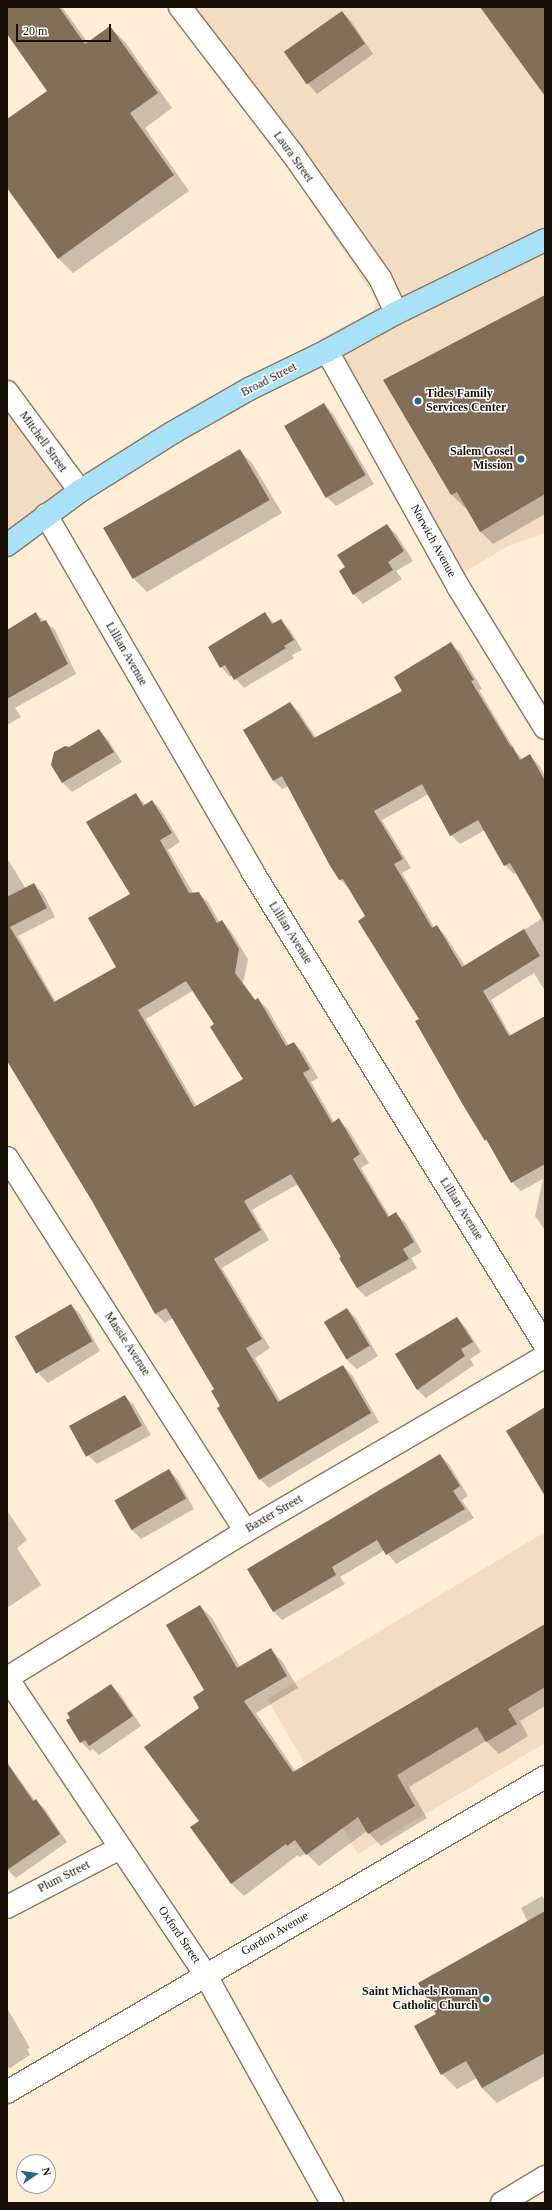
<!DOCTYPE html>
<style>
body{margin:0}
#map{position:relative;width:552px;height:2210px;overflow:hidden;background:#feedd7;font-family:"Times New Roman",serif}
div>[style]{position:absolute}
.built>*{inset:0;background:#f2ddc3}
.shadow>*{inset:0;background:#0003}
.building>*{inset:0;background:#836f58;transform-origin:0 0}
.roads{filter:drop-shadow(1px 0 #8b775f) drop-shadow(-1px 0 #8b775f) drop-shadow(0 1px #8b775f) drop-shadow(0 -1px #8b775f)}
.minor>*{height:22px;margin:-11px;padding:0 11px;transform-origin:11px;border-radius:11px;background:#fff}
.primary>*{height:22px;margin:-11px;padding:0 11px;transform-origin:11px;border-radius:11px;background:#a9e2f8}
.dots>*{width:11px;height:11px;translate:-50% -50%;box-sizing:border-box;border:2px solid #fff;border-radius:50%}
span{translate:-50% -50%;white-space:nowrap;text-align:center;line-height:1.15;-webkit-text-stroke:3px #fff;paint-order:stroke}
.street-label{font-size:12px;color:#191108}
.poi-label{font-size:12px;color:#191108;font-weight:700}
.left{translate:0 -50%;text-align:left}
.right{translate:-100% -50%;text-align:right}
.frame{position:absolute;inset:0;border:8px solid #191108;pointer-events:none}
.north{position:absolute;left:16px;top:2154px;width:40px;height:40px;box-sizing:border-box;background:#fff;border:1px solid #a3a09c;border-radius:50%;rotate:77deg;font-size:11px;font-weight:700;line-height:16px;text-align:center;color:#191108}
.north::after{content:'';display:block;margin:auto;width:14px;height:18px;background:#2a677e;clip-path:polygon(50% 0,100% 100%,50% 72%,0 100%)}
.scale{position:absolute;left:16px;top:24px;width:95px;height:18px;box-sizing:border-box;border:2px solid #191108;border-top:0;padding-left:5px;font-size:12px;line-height:14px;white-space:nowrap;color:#191108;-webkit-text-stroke:3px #fff;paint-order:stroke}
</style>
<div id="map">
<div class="built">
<i style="clip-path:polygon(181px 7px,545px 7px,545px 533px,508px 546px,456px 577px,315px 347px,320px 339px,373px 311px,377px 301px)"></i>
<i style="clip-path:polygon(7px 388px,74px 480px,46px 506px,27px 516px,7px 530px)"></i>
<i style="clip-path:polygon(545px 1532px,545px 1743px,358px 1854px,267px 1699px)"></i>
</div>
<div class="shadow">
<i style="clip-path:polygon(7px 7px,62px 7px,88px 43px,110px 27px,125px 42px,172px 108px,145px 128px,189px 191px,73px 273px,58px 258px,7px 186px,7px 121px,48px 91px,7px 33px)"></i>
<i style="clip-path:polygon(342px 12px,351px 21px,373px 54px,317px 94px,308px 84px)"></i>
<i style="clip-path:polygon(545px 296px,545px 514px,493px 544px,480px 531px,466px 507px,465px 508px,452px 495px,384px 380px)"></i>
<i style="clip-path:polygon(324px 404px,333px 414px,374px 484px,336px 506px,327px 497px,286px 427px)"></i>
<i style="clip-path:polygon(239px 450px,252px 463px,282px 513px,147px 592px,135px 580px,105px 529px)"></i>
<i style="clip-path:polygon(387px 525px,396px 534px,413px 561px,396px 571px,402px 579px,363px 604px,354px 594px,346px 568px)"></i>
<i style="clip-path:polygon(265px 613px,275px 624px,280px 620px,290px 630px,302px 650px,292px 655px,294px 658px,244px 688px,232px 675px,230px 677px,221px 667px)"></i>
<i style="clip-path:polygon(36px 614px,55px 630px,76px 674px,15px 708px,21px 717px,7px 725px,7px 631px)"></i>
<i style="clip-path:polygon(evenodd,451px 644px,460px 652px,482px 689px,479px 690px,516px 752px,523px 760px,530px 756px,539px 765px,545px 776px,545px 991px,534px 973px,491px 1000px,511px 1036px,545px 1017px,545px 1230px,535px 1216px,543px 1179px,521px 1191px,512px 1182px,491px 1146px,486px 1140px,366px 916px,349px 888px,339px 879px,289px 786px,282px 789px,274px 781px,290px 703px,299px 712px,316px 738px,403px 691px,451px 644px,429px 794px,451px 835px,460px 844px,485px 830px,505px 865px,514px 874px,517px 872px,543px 918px,465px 966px,445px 935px,436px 926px,434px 927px,402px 873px,411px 868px,382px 820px,429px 794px)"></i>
<i style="clip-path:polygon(99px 730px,108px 740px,122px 762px,72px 792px,63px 783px,52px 765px,69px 748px)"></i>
<i style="clip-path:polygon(evenodd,135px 794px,146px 805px,152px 801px,161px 810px,180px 842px,168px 850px,193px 893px,198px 893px,208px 902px,220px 923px,222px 921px,230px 930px,248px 959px,243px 983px,256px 1001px,258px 1000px,267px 1008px,289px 1046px,294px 1043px,303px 1052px,318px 1078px,311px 1082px,334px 1122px,339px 1120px,348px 1129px,369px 1163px,361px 1168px,390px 1217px,396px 1214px,405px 1222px,422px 1252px,411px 1258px,417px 1268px,366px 1297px,357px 1288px,342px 1257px,298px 1184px,252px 1210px,269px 1240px,222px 1268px,270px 1348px,255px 1358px,281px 1402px,343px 1366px,352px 1375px,379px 1422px,269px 1488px,260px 1479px,221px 1406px,216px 1389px,173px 1318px,165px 1323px,156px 1314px,92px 1201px,7px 1059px,7px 858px,26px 889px,34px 884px,43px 893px,55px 917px,18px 936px,56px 1002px,117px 968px,131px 894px,135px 794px,194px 990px,216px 1025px,244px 1080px,197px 1107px,146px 1019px,194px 990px)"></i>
<i style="clip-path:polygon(71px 1305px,80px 1314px,100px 1351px,48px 1383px,39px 1374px)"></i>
<i style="clip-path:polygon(346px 1309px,356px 1318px,378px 1356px,357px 1369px,347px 1360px)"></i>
<i style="clip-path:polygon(457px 1318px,466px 1328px,481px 1352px,470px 1359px,474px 1365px,426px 1398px,417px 1389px)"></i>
<i style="clip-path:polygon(124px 1396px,134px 1405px,151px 1435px,97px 1464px,88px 1455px,71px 1427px)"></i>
<i style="clip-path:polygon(439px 1455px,449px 1464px,468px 1496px,462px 1500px,474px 1518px,396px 1564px,385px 1550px,340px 1577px,345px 1584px,282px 1620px,273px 1611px)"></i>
<i style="clip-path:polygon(169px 1470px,178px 1480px,194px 1509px,141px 1539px,132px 1530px,116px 1502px)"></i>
<i style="clip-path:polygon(7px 1511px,27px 1540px,17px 1548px,41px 1585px,7px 1608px)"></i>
<i style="clip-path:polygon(200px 1606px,212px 1618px,240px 1667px,270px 1649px,282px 1661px,298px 1688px,256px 1713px,296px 1772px,545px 1625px,545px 1706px,520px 1721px,528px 1736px,499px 1754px,486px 1741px,409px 1787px,427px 1818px,381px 1846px,367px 1831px,319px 1866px,306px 1853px,300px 1857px,298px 1855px,244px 1896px,232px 1884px,191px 1828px,200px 1822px,200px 1708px,205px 1691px)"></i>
<i style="clip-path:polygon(111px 1685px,120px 1694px,141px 1726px,99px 1755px,93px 1749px,90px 1751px,81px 1742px)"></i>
<i style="clip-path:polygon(7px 1762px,35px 1801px,44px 1808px,67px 1842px,16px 1878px,7px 1869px)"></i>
<i style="clip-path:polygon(542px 1896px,545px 1900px,545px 2076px,497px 2103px,482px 2088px,477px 2078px,457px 2089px,442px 2074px,437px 2015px,528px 1922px,521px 1908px)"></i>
<i style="clip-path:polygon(7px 2008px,30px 2048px,27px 2049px,30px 2055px,10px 2068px,7px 2067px)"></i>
</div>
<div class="building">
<i style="clip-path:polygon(7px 7px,59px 7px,85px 44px,110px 26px,158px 93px,130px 113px,174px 175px,58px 259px,7px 188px,7px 119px,47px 91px,7px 34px)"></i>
<i style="clip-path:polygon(480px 7px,545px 7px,545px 96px)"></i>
<i style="left:342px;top:11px;width:40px;height:71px;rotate:55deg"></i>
<i style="clip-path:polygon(545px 295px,545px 494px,480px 532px,457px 492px,451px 495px,383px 380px)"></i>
<i style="left:324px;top:403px;width:83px;height:46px;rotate:60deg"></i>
<i style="left:240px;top:449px;width:59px;height:158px;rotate:60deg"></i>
<i style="clip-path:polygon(387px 524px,404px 551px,388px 562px,393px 570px,353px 595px,339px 571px,345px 567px,337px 555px)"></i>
<i style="clip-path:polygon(36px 612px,41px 622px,46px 620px,68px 664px,7px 699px,7px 630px)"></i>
<i style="clip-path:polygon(265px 612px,272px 624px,281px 619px,294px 640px,284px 646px,286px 648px,234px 680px,225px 665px,220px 668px,208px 647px)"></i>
<i style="clip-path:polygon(451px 642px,474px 680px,471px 681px,511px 747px,512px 746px,520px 760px,530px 754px,545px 781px,545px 924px,510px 863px,504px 866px,478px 820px,450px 836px,422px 784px,374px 811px,403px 859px,394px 864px,432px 928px,437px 925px,462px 967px,524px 929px,540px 956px,483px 991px,509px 1036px,545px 1016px,545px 1164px,511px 1183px,486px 1139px,485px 1141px,463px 1105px,415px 1021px,419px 1019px,358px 921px,365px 916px,343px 879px,339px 880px,329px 864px,282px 776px,273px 781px,243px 730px,290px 702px,314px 738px,402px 691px,394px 677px)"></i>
<i style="clip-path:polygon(99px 729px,114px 752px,62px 783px,51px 765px,54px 752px,65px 746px,69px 747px)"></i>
<i style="clip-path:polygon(evenodd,136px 793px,143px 806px,152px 800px,172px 833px,160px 840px,189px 893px,199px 892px,217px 923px,222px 920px,239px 949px,235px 973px,255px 1000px,258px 998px,286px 1046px,294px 1042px,310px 1069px,303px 1073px,332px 1123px,339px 1118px,360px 1154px,353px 1159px,388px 1217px,396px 1212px,414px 1242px,403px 1249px,409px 1259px,357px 1288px,339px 1258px,341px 1257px,291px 1174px,244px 1201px,261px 1230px,214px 1259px,262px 1339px,246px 1348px,278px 1402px,343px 1365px,371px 1413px,259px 1480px,217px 1408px,220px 1406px,211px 1391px,214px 1389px,166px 1308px,155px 1314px,92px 1201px,7px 1061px,7px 897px,34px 883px,47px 908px,10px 927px,54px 1002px,116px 967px,88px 918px,130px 894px,86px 822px,136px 793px,186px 981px,214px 1024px,210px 1027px,243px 1079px,194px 1107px,138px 1010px,186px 981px)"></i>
<i style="left:71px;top:1304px;width:43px;height:65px;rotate:60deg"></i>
<i style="left:347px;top:1308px;width:44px;height:27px;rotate:59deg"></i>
<i style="clip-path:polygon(457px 1317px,473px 1342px,461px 1349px,465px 1356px,417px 1390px,395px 1354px)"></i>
<i style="left:125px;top:1395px;width:35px;height:64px;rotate:61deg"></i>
<i style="clip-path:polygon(545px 1407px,545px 1496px,506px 1431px)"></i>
<i style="clip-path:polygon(440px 1454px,460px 1486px,453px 1491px,465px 1509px,386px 1555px,377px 1540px,332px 1567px,336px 1575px,273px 1612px,247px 1569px)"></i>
<i style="left:169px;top:1469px;width:34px;height:63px;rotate:60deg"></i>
<i style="clip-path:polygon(200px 1605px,237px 1668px,271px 1648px,287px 1676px,244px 1701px,293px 1772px,545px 1624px,545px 1687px,508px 1709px,517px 1724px,486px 1742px,477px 1727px,397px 1775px,415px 1806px,368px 1834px,358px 1817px,306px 1855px,295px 1840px,287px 1846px,286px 1844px,231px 1884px,190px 1827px,199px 1821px,144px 1747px,199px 1708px,193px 1697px,204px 1690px,166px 1625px)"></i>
<i style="clip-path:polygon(111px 1684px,133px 1716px,89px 1746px,85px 1740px,80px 1743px,66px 1720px,70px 1718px,67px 1713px)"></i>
<i style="clip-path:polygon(7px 1763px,33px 1801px,36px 1799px,60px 1834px,7px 1870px)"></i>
<i style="clip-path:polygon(545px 1911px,545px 2053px,482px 2088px,466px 2061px,441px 2075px,414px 2026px,436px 2014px,418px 1983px)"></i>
</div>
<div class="roads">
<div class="minor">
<i style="left:180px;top:7px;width:184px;rotate:52.5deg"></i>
<i style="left:292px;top:153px;width:153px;rotate:54.9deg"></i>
<i style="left:380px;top:278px;width:38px;rotate:65deg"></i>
<i style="left:327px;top:351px;width:271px;rotate:60.9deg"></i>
<i style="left:459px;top:588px;width:164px;rotate:58.4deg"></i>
<i style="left:7px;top:392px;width:123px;rotate:53.6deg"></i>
<i style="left:46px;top:515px;width:411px;rotate:59.9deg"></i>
<i style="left:252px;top:871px;width:557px;rotate:58.28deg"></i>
<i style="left:7px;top:1158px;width:443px;rotate:57.4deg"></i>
<i style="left:7px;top:1678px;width:281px;rotate:-31.6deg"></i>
<i style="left:246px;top:1531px;width:346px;rotate:-30.3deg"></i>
<i style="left:7px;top:1678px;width:356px;rotate:56.2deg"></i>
<i style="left:205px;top:1974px;width:262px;rotate:61deg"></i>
<i style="left:7px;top:1907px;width:127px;rotate:-27.6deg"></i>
<i style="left:7px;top:2092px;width:623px;rotate:-30.35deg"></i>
<i style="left:502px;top:2203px;width:50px;rotate:-31.2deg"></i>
</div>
<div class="primary">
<i style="left:7px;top:545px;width:91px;rotate:-36.5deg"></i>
<i style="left:80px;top:491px;width:109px;rotate:-32.2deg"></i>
<i style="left:172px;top:433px;width:89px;rotate:-29.7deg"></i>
<i style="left:249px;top:389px;width:87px;rotate:-26deg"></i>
<i style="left:327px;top:351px;width:79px;rotate:-28.8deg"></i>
<i style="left:396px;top:313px;width:166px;rotate:-26.1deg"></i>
</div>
</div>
<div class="dots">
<i style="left:418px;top:401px;background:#2a677e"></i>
<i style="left:521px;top:459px;background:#2a677e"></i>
<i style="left:486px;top:1999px;background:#2a677e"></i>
</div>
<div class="street-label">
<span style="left:293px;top:157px;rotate:54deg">Laura Street</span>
<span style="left:269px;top:380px;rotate:-27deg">Broad Street</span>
<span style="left:43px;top:442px;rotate:54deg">Mitchell Street</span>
<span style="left:433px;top:541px;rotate:61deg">Norwich Avenue</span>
<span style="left:126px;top:654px;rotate:60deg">Lillian Avenue</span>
<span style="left:290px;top:933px;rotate:58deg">Lillian Avenue</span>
<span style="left:461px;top:1209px;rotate:58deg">Lillian Avenue</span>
<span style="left:127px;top:1344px;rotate:57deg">Massie Avenue</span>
<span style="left:274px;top:1514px;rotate:-30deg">Baxter Street</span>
<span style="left:64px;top:1877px;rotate:-27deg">Plum Street</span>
<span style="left:275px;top:1934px;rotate:-30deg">Gordon Avenue</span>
<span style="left:179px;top:1935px;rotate:56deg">Oxford Street</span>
</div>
<div class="poi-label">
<span class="left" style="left:426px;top:401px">Tides Family<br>Services Center</span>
<span class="right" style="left:513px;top:459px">Salem Gosel<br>Mission</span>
<span class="right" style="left:478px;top:1999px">Saint Michaels Roman<br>Catholic Church</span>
</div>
<div class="frame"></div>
<div class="north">N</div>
<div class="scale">20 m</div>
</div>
